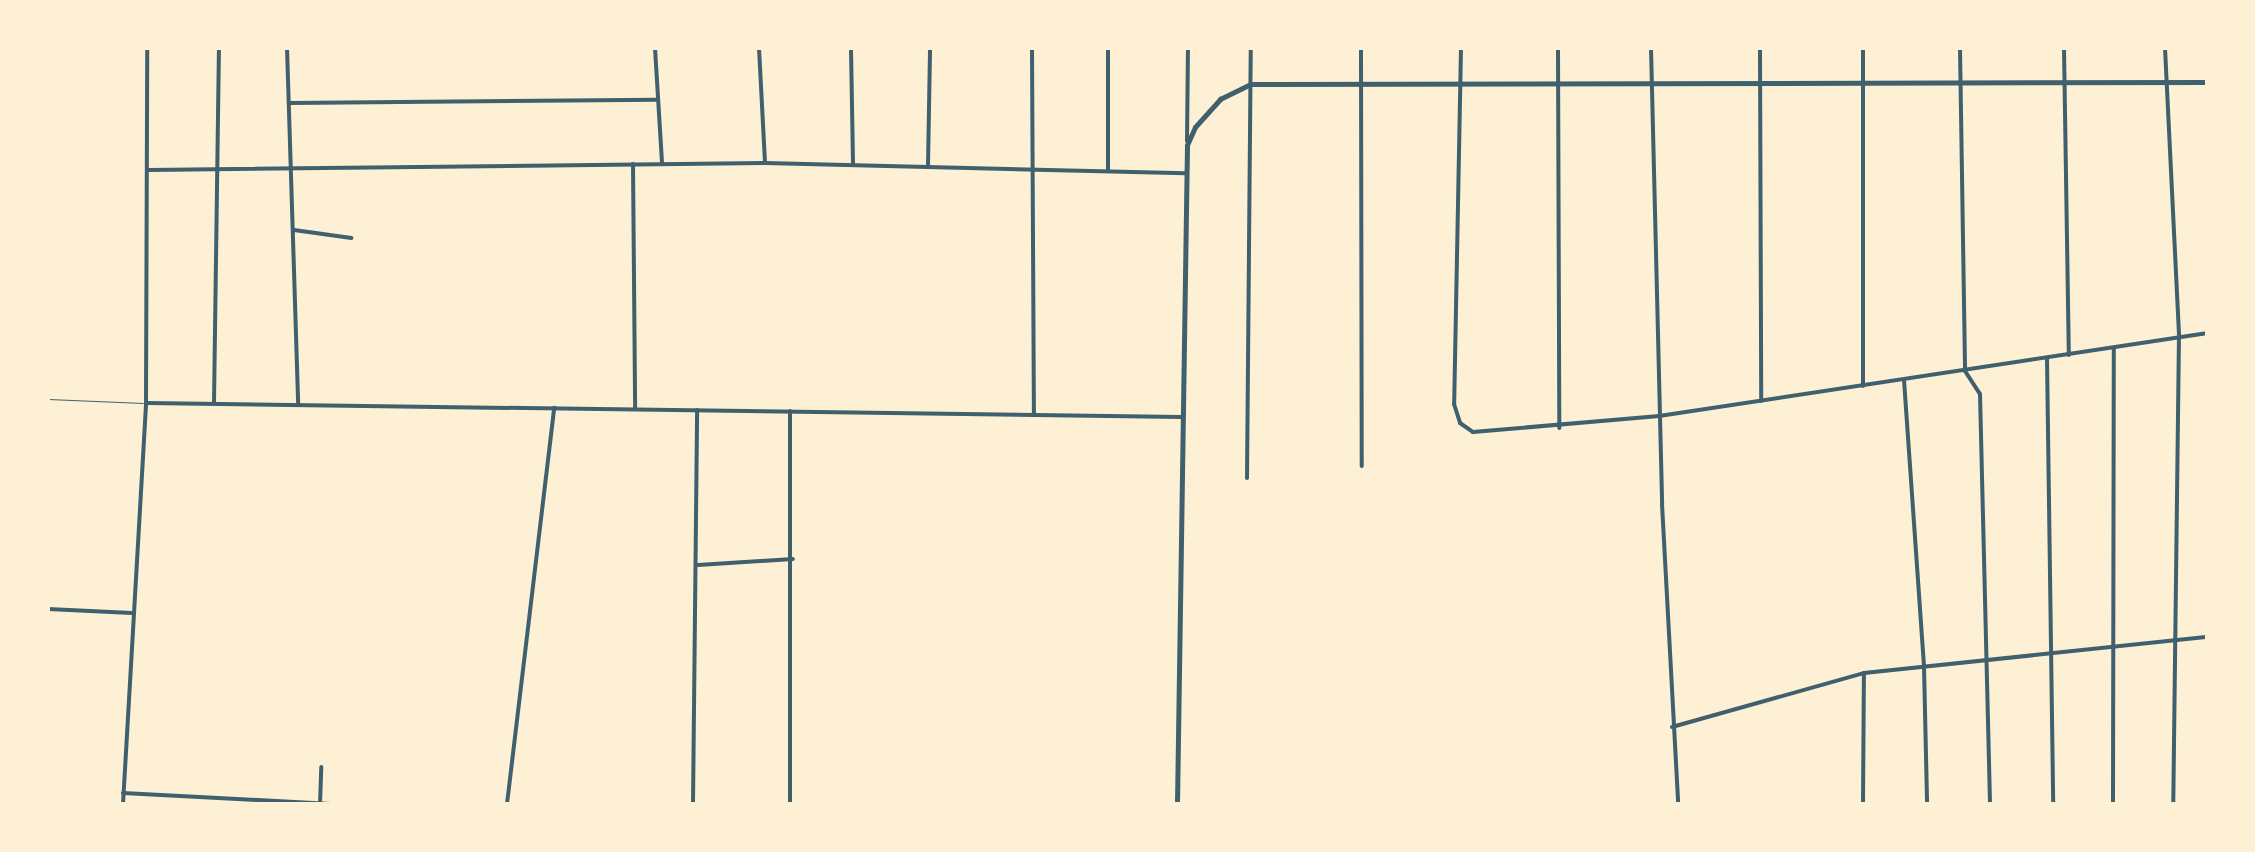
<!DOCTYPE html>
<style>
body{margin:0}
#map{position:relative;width:2255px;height:852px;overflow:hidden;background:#fdf0d5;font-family:"Work Sans",sans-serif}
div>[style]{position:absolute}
.service>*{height:1px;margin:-0.5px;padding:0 0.5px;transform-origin:0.5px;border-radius:0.5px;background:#3f606c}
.minor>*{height:4px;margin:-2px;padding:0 2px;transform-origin:2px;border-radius:2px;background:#3f606c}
.tertiary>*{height:5px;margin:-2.5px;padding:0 2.5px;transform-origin:2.5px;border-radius:2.5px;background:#3f606c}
span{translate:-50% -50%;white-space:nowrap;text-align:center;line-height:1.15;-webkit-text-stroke:10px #fdf0d5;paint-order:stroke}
.frame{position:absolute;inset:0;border:50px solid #fdf0d5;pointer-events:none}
</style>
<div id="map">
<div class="service">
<i style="left:48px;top:399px;width:95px;rotate:2.4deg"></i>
</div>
<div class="minor">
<i style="left:287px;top:48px;width:357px;rotate:88.2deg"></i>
<i style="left:655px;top:48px;width:116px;rotate:86.5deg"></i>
<i style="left:759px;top:48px;width:115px;rotate:87deg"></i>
<i style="left:851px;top:48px;width:116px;rotate:89deg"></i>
<i style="left:1032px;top:48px;width:367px;rotate:89.7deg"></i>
<i style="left:1108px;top:48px;width:123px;rotate:90deg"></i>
<i style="left:1361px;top:48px;width:418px;rotate:89.9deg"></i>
<i style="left:1461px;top:48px;width:356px;rotate:91.1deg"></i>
<i style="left:1454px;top:404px;width:20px;rotate:72deg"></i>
<i style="left:1460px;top:423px;width:16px;rotate:35deg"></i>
<i style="left:1473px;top:432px;width:187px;rotate:-4.9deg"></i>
<i style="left:1659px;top:416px;width:555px;rotate:-8.6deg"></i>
<i style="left:1558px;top:48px;width:380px;rotate:89.8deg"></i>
<i style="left:1651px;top:48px;width:456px;rotate:88.6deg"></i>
<i style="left:1662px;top:504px;width:300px;rotate:86.9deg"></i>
<i style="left:1760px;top:48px;width:353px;rotate:89.8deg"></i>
<i style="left:1960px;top:48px;width:323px;rotate:89.1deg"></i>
<i style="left:1965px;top:371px;width:27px;rotate:57deg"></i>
<i style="left:1980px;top:394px;width:410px;rotate:88.6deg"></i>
<i style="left:2064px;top:48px;width:307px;rotate:89.1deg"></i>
<i style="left:2165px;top:48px;width:286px;rotate:87.2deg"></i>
<i style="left:2179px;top:334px;width:470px;rotate:90.7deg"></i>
<i style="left:289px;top:103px;width:369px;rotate:-0.5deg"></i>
<i style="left:1187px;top:141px;width:93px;rotate:-89.4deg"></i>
<i style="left:633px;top:164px;width:245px;rotate:89.5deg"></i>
<i style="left:928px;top:166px;width:118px;rotate:-89deg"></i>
<i style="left:149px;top:170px;width:616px;rotate:-0.65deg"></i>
<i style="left:765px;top:163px;width:421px;rotate:1.4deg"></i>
<i style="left:294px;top:230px;width:58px;rotate:8deg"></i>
<i style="left:2047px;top:359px;width:445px;rotate:89.2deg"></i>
<i style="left:1904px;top:380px;width:288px;rotate:86deg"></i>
<i style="left:1924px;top:667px;width:137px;rotate:88.7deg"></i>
<i style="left:1863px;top:386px;width:338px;rotate:-90deg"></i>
<i style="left:146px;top:403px;width:1035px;rotate:0.77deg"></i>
<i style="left:214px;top:403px;width:355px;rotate:-89.2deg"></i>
<i style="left:790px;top:411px;width:393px;rotate:90deg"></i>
<i style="left:1247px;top:478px;width:430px;rotate:-89.5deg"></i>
<i style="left:698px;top:565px;width:95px;rotate:-3.6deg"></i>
<i style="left:48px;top:609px;width:84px;rotate:2.7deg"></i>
<i style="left:1672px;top:727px;width:199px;rotate:-15.7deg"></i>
<i style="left:1864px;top:673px;width:346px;rotate:-6deg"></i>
<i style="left:123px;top:793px;width:213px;rotate:3deg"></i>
<i style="left:123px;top:804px;width:402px;rotate:-86.7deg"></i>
<i style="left:146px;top:403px;width:355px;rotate:-89.8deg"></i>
<i style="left:320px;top:804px;width:37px;rotate:-88deg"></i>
<i style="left:507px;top:804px;width:399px;rotate:-83.2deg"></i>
<i style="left:693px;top:804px;width:394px;rotate:-89.4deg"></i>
<i style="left:1863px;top:804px;width:131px;rotate:-89.6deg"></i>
<i style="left:2113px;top:804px;width:455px;rotate:-89.9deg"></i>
</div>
<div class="tertiary">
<i style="left:1177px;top:804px;width:659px;rotate:-89.13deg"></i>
<i style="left:1187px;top:145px;width:20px;rotate:-66deg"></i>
<i style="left:1195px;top:127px;width:38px;rotate:-48deg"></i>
<i style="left:1220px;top:99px;width:34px;rotate:-26deg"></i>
<i style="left:1251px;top:84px;width:957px;rotate:-0.12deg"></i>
</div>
<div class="frame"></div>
</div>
